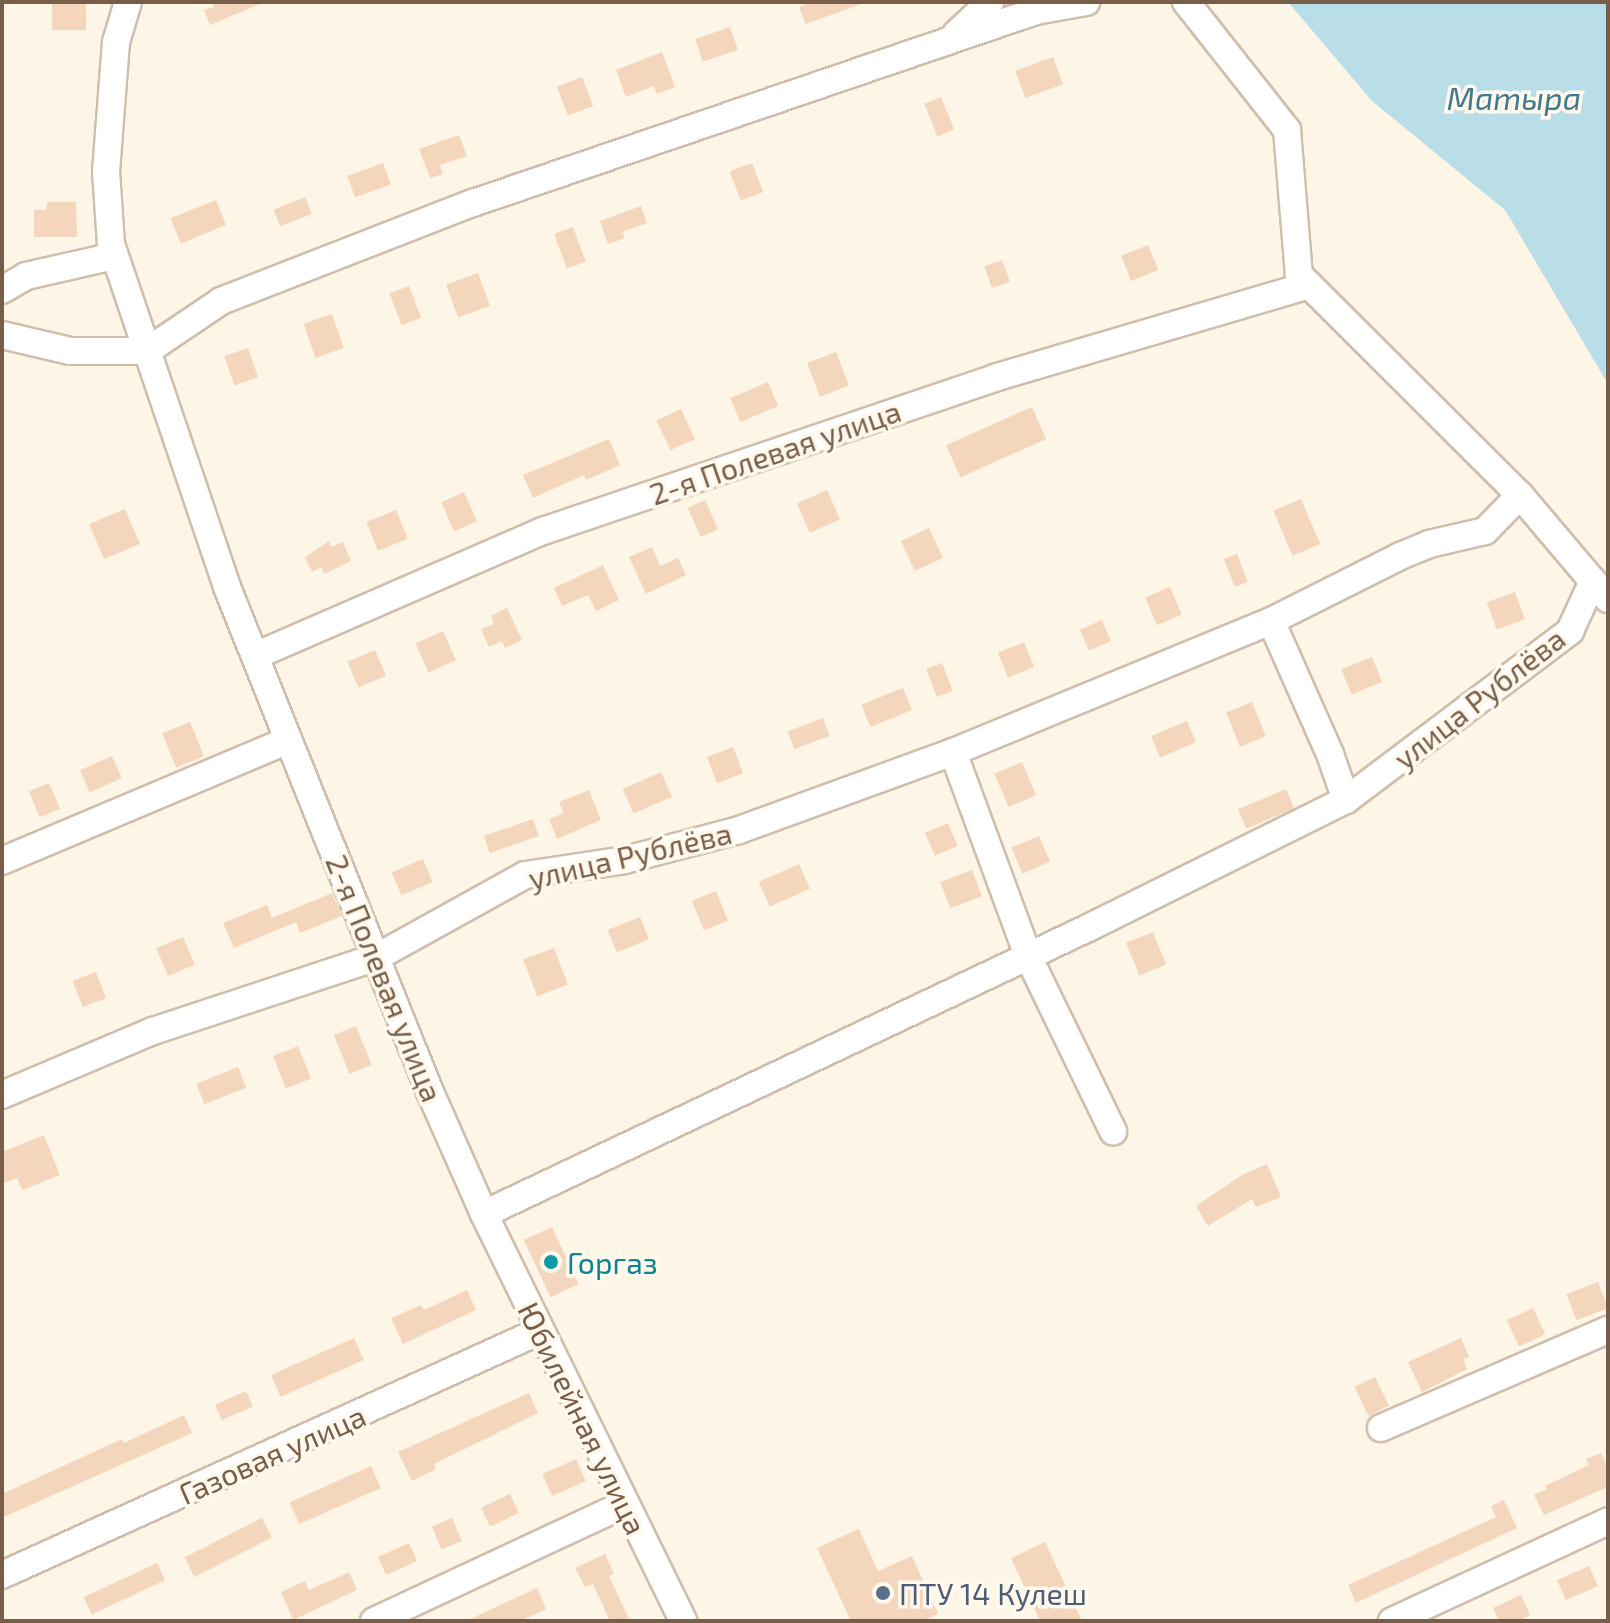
<!DOCTYPE html>
<meta charset="utf-8">
<style>
body{margin:0}
#map{position:relative;width:1610px;height:1623px;overflow:hidden;background:#fdf6e6;font-family:"Exo 2",sans-serif}
div>[style]{position:absolute}
.water>*{inset:0;background:#b9dee8}
.building>*{inset:0;background:#f4d6bc;transform-origin:0 0}
.roads{filter:drop-shadow(2px 0 #cfbeab) drop-shadow(-2px 0 #cfbeab) drop-shadow(0 2px #cfbeab) drop-shadow(0 -2px #cfbeab)}
.minor>*{height:26px;margin:-13px;padding:0 13px;transform-origin:13px;border-radius:13px;background:#fff}
.dots>*{width:22px;height:22px;translate:-50% -50%;box-sizing:border-box;border:4px solid #fff9ed;border-radius:50%}
span{translate:-50% -50%;white-space:nowrap;text-align:center;line-height:1.15;-webkit-text-stroke:7px #fff9ed;paint-order:stroke}
.street-label{font-size:30px;color:#785d49}
.culture-label{font-size:30px;color:#0d838f}
.left{translate:0 -50%;text-align:left}
.service-label{font-size:30px;color:#4e5e75}
.water-label{font-size:32px;color:#417a8c;font-style:italic}
.frame{position:absolute;inset:0;border:4px solid #785d49;pointer-events:none}
</style>
<div id="map">
<div class="water">
<i style="clip-path:polygon(1288px 2px,1608px 2px,1608px 384px,1505px 210px,1372px 101px)"></i>
</div>
<div class="building">
<i style="left:52px;top:2px;width:34px;height:28px"></i>
<i style="clip-path:polygon(212px 2px,265px 2px,210px 25px,204px 10px,214px 7px)"></i>
<i style="clip-path:polygon(812px 2px,860px 2px,861px 4px,806px 24px,799px 7px)"></i>
<i style="left:730px;top:27px;width:24px;height:37px;rotate:71deg"></i>
<i style="clip-path:polygon(662px 52px,675px 87px,657px 94px,654px 86px,626px 97px,616px 70px)"></i>
<i style="left:1053px;top:57px;width:29px;height:40px;rotate:70deg"></i>
<i style="left:582px;top:77px;width:31px;height:27px;rotate:69deg"></i>
<i style="left:941px;top:97px;width:35px;height:18px;rotate:68deg"></i>
<i style="clip-path:polygon(459px 135px,467px 156px,440px 165px,443px 174px,430px 178px,419px 149px)"></i>
<i style="left:383px;top:163px;width:23px;height:38px;rotate:70deg"></i>
<i style="left:752px;top:163px;width:31px;height:24px;rotate:69deg"></i>
<i style="left:305px;top:197px;width:18px;height:34px;rotate:68deg"></i>
<i style="left:216px;top:200px;width:27px;height:49px;rotate:68deg"></i>
<i style="clip-path:polygon(47px 202px,76px 202px,77px 237px,34px 237px,34px 210px,46px 210px)"></i>
<i style="clip-path:polygon(641px 206px,647px 223px,622px 232px,625px 238px,608px 244px,600px 221px)"></i>
<i style="left:573px;top:227px;width:37px;height:20px;rotate:70deg"></i>
<i style="left:1148px;top:245px;width:27px;height:29px;rotate:68deg"></i>
<i style="left:1002px;top:260px;width:23px;height:19px;rotate:70deg"></i>
<i style="left:478px;top:273px;width:35px;height:34px;rotate:70deg"></i>
<i style="left:409px;top:286px;width:34px;height:21px;rotate:69deg"></i>
<i style="left:332px;top:314px;width:36px;height:30px;rotate:71deg"></i>
<i style="left:248px;top:348px;width:31px;height:25px;rotate:71deg"></i>
<i style="left:836px;top:352px;width:36px;height:31px;rotate:69deg"></i>
<i style="left:768px;top:382px;width:26px;height:41px;rotate:67deg"></i>
<i style="left:1032px;top:407px;width:35px;height:94px;rotate:66deg"></i>
<i style="left:681px;top:409px;width:33px;height:27px;rotate:65deg"></i>
<i style="clip-path:polygon(609px 439px,620px 465px,586px 480px,584px 475px,533px 498px,523px 475px)"></i>
<i style="left:827px;top:490px;width:32px;height:33px;rotate:66deg"></i>
<i style="left:464px;top:492px;width:32px;height:25px;rotate:66deg"></i>
<i style="left:1301px;top:499px;width:49px;height:30px;rotate:67deg"></i>
<i style="left:705px;top:500px;width:32px;height:19px;rotate:66deg"></i>
<i style="left:125px;top:509px;width:38px;height:39px;rotate:67deg"></i>
<i style="left:396px;top:510px;width:31px;height:32px;rotate:68deg"></i>
<i style="left:929px;top:528px;width:33px;height:31px;rotate:65deg"></i>
<i style="clip-path:polygon(329px 541px,331px 547px,343px 542px,351px 561px,324px 574px,321px 567px,312px 572px,305px 557px)"></i>
<i style="clip-path:polygon(652px 547px,660px 566px,678px 558px,686px 575px,646px 594px,629px 557px)"></i>
<i style="left:1237px;top:554px;width:30px;height:14px;rotate:69deg"></i>
<i style="clip-path:polygon(603px 565px,619px 600px,596px 611px,588px 595px,562px 606px,554px 588px)"></i>
<i style="left:1170px;top:587px;width:30px;height:27px;rotate:67deg"></i>
<i style="left:1515px;top:592px;width:29px;height:30px;rotate:70deg"></i>
<i style="clip-path:polygon(507px 608px,522px 640px,505px 648px,502px 641px,489px 647px,481px 629px,494px 624px,491px 616px)"></i>
<i style="left:1102px;top:620px;width:23px;height:24px;rotate:67deg"></i>
<i style="left:443px;top:631px;width:32px;height:30px;rotate:66deg"></i>
<i style="left:1024px;top:642px;width:27px;height:28px;rotate:68deg"></i>
<i style="left:375px;top:650px;width:28px;height:30px;rotate:67deg"></i>
<i style="left:1372px;top:657px;width:27px;height:33px;rotate:68deg"></i>
<i style="left:942px;top:663px;width:30px;height:17px;rotate:69deg"></i>
<i style="left:903px;top:688px;width:24px;height:45px;rotate:68deg"></i>
<i style="left:1252px;top:702px;width:37px;height:28px;rotate:68deg"></i>
<i style="left:823px;top:718px;width:19px;height:38px;rotate:69deg"></i>
<i style="left:1187px;top:721px;width:23px;height:39px;rotate:67deg"></i>
<i style="left:190px;top:722px;width:37px;height:30px;rotate:68deg"></i>
<i style="left:733px;top:747px;width:28px;height:28px;rotate:69deg"></i>
<i style="left:112px;top:756px;width:24px;height:35px;rotate:66deg"></i>
<i style="left:1022px;top:762px;width:36px;height:30px;rotate:67deg"></i>
<i style="left:661px;top:772px;width:27px;height:42px;rotate:66deg"></i>
<i style="left:49px;top:783px;width:28px;height:22px;rotate:67deg"></i>
<i style="left:1286px;top:789px;width:21px;height:52px;rotate:67deg"></i>
<i style="clip-path:polygon(589px 790px,601px 820px,557px 839px,549px 819px,564px 813px,559px 802px)"></i>
<i style="left:533px;top:819px;width:18px;height:52px;rotate:71deg"></i>
<i style="left:948px;top:823px;width:25px;height:25px;rotate:67deg"></i>
<i style="left:1039px;top:836px;width:28px;height:30px;rotate:67deg"></i>
<i style="left:423px;top:859px;width:25px;height:34px;rotate:67deg"></i>
<i style="left:799px;top:864px;width:27px;height:44px;rotate:66deg"></i>
<i style="left:972px;top:870px;width:28px;height:34px;rotate:69deg"></i>
<i style="left:716px;top:891px;width:32px;height:26px;rotate:68deg"></i>
<i style="clip-path:polygon(332px 893px,342px 916px,300px 933px,296px 922px,234px 948px,223px 923px,267px 905px,272px 918px)"></i>
<i style="left:640px;top:917px;width:24px;height:35px;rotate:68deg"></i>
<i style="left:1153px;top:932px;width:35px;height:29px;rotate:68deg"></i>
<i style="left:183px;top:937px;width:30px;height:29px;rotate:67deg"></i>
<i style="left:554px;top:948px;width:39px;height:33px;rotate:69deg"></i>
<i style="left:96px;top:972px;width:28px;height:25px;rotate:69deg"></i>
<i style="left:356px;top:1026px;width:42px;height:24px;rotate:68deg"></i>
<i style="left:298px;top:1046px;width:35px;height:27px;rotate:68deg"></i>
<i style="left:238px;top:1067px;width:22px;height:45px;rotate:68deg"></i>
<i style="clip-path:polygon(44px 1135px,60px 1175px,22px 1190px,17px 1178px,2px 1184px,2px 1152px)"></i>
<i style="clip-path:polygon(1267px 1164px,1281px 1197px,1256px 1207px,1252px 1199px,1208px 1226px,1196px 1206px,1242px 1175px)"></i>
<i style="left:552px;top:1227px;width:63px;height:31px;rotate:65deg"></i>
<i style="left:1598px;top:1282px;width:28px;height:34px;rotate:69deg"></i>
<i style="clip-path:polygon(467px 1290px,476px 1310px,403px 1344px,391px 1318px,421px 1305px,424px 1310px)"></i>
<i style="left:1533px;top:1308px;width:29px;height:29px;rotate:65deg"></i>
<i style="left:354px;top:1338px;width:24px;height:91px;rotate:66deg"></i>
<i style="clip-path:polygon(1461px 1338px,1469px 1357px,1463px 1359px,1467px 1369px,1422px 1392px,1408px 1362px)"></i>
<i style="left:1375px;top:1377px;width:32px;height:23px;rotate:64deg"></i>
<i style="left:246px;top:1391px;width:17px;height:34px;rotate:66deg"></i>
<i style="clip-path:polygon(529px 1393px,538px 1413px,434px 1464px,436px 1469px,412px 1481px,398px 1452px)"></i>
<i style="clip-path:polygon(184px 1415px,192px 1433px,2px 1518px,2px 1494px,122px 1439px,124px 1443px)"></i>
<i style="clip-path:polygon(1601px 1453px,1608px 1468px,1608px 1487px,1544px 1515px,1534px 1495px,1547px 1489px,1545px 1486px,1589px 1465px,1586px 1459px)"></i>
<i style="left:576px;top:1459px;width:24px;height:37px;rotate:66deg"></i>
<i style="left:371px;top:1466px;width:24px;height:89px;rotate:66deg"></i>
<i style="left:510px;top:1494px;width:21px;height:32px;rotate:65deg"></i>
<i style="clip-path:polygon(1504px 1500px,1517px 1528px,1356px 1603px,1348px 1585px,1496px 1517px,1491px 1506px)"></i>
<i style="left:262px;top:1518px;width:22px;height:87px;rotate:63deg"></i>
<i style="left:452px;top:1518px;width:25px;height:22px;rotate:67deg"></i>
<i style="clip-path:polygon(859px 1529px,878px 1571px,912px 1556px,938px 1614px,923px 1621px,851px 1621px,817px 1548px)"></i>
<i style="clip-path:polygon(1045px 1542px,1082px 1621px,1040px 1621px,1011px 1558px)"></i>
<i style="left:409px;top:1543px;width:20px;height:34px;rotate:66deg"></i>
<i style="clip-path:polygon(605px 1554px,614px 1574px,609px 1576px,630px 1621px,610px 1621px,593px 1584px,585px 1587px,575px 1568px)"></i>
<i style="left:157px;top:1563px;width:19px;height:81px;rotate:65deg"></i>
<i style="left:1589px;top:1566px;width:22px;height:35px;rotate:66deg"></i>
<i style="clip-path:polygon(349px 1572px,357px 1590px,293px 1620px,281px 1592px,305px 1581px,309px 1590px)"></i>
<i style="clip-path:polygon(537px 1588px,546px 1609px,520px 1621px,466px 1621px)"></i>
<i style="clip-path:polygon(1521px 1595px,1530px 1615px,1518px 1621px,1499px 1621px,1493px 1608px)"></i>
</div>
<div class="roads">
<div class="minor">
<i style="left:128px;top:2px;width:42px;rotate:106.7deg"></i>
<i style="left:116px;top:42px;width:129px;rotate:94.4deg"></i>
<i style="left:106px;top:171px;width:73px;rotate:86.1deg"></i>
<i style="left:111px;top:244px;width:362px;rotate:71.3deg"></i>
<i style="left:227px;top:587px;width:544px;rotate:68.1deg"></i>
<i style="left:430px;top:1092px;width:133px;rotate:66.1deg"></i>
<i style="left:484px;top:1214px;width:453px;rotate:63.9deg"></i>
<i style="left:1186px;top:2px;width:163px;rotate:51.7deg"></i>
<i style="left:1287px;top:130px;width:145px;rotate:85.3deg"></i>
<i style="left:1299px;top:275px;width:312px;rotate:44.9deg"></i>
<i style="left:1520px;top:495px;width:136px;rotate:49.8deg"></i>
<i style="left:956px;top:34px;width:47px;rotate:-43.3deg"></i>
<i style="left:2px;top:290px;width:28px;rotate:-30deg"></i>
<i style="left:26px;top:276px;width:90px;rotate:-12.8deg"></i>
<i style="left:2px;top:335px;width:70px;rotate:13.2deg"></i>
<i style="left:70px;top:351px;width:77px"></i>
<i style="left:147px;top:351px;width:89px;rotate:-34deg"></i>
<i style="left:221px;top:301px;width:270px;rotate:-21.3deg"></i>
<i style="left:473px;top:203px;width:595px;rotate:-18.83deg"></i>
<i style="left:1036px;top:11px;width:51px;rotate:-10.2deg"></i>
<i style="left:255px;top:656px;width:314px;rotate:-23.5deg"></i>
<i style="left:543px;top:531px;width:479px;rotate:-18.7deg"></i>
<i style="left:997px;top:377px;width:325px;rotate:-16.4deg"></i>
<i style="left:953px;top:752px;width:217px;rotate:69.8deg"></i>
<i style="left:1028px;top:956px;width:195px;rotate:64.1deg"></i>
<i style="left:1346px;top:800px;width:281px;rotate:-37deg"></i>
<i style="left:1570px;top:631px;width:55px;rotate:-65.3deg"></i>
<i style="left:2px;top:861px;width:311px;rotate:-22.9deg"></i>
<i style="left:2px;top:1095px;width:164px;rotate:-23deg"></i>
<i style="left:153px;top:1031px;width:236px;rotate:-18.3deg"></i>
<i style="left:377px;top:957px;width:169px;rotate:-29deg"></i>
<i style="left:525px;top:875px;width:101px;rotate:-8.5deg"></i>
<i style="left:625px;top:860px;width:118px;rotate:-14.7deg"></i>
<i style="left:739px;top:830px;width:228px;rotate:-20deg"></i>
<i style="left:953px;top:752px;width:344px;rotate:-22.4deg"></i>
<i style="left:1271px;top:621px;width:144px;rotate:-26.7deg"></i>
<i style="left:1400px;top:556px;width:31px;rotate:-22deg"></i>
<i style="left:1429px;top:544px;width:57px;rotate:-13.1deg"></i>
<i style="left:1485px;top:531px;width:50px;rotate:-45.8deg"></i>
<i style="left:484px;top:1214px;width:668px;rotate:-25.34deg"></i>
<i style="left:1088px;top:928px;width:288px;rotate:-26.4deg"></i>
<i style="left:1346px;top:800px;width:49px;rotate:-109.2deg"></i>
<i style="left:1330px;top:754px;width:145px;rotate:-113.9deg"></i>
<i style="left:1381px;top:1428px;width:247px;rotate:-23.4deg"></i>
<i style="left:2px;top:1575px;width:591px;rotate:-24.4deg"></i>
<i style="left:374px;top:1621px;width:277px;rotate:-25deg"></i>
<i style="left:1392px;top:1621px;width:238px;rotate:-24.8deg"></i>
</div>
</div>
<div class="dots">
<i style="left:551px;top:1262px;background:#0f9aa8"></i>
<i style="left:883px;top:1593px;background:#5c6f8a"></i>
</div>
<div class="street-label">
<span style="left:775px;top:452px;rotate:-19deg">2-я Полевая улица</span>
<span style="left:1479px;top:698px;rotate:-38deg">улица Рублёва</span>
<span style="left:630px;top:855px;rotate:-13deg">улица Рублёва</span>
<span style="left:385px;top:978px;rotate:68deg">2-я Полевая улица</span>
<span style="left:583px;top:1418px;rotate:64deg">Юбилейная улица</span>
<span style="left:272px;top:1454px;rotate:-24deg">Газовая улица</span>
</div>
<div class="culture-label">
<span class="left" style="left:567px;top:1262px">Горгаз</span>
</div>
<div class="service-label">
<span class="left" style="left:899px;top:1593px">ПТУ 14 Кулеш</span>
</div>
<div class="water-label">
<span style="left:1514px;top:97px">Матыра</span>
</div>
<div class="frame"></div>
</div>
